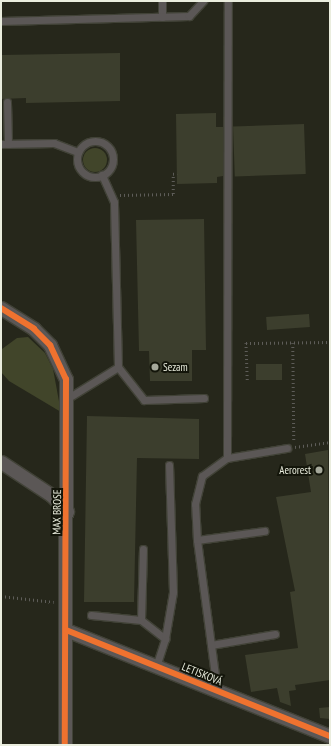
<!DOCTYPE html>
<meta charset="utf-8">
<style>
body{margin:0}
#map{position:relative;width:331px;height:746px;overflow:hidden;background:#26271b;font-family:"PT Sans Narrow",sans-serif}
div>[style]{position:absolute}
.green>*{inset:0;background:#41452a}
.round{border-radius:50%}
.building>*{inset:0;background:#3c3e2d;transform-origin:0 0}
.path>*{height:2.5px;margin-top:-1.25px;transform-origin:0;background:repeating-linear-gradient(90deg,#5e5d59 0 1px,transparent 0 4px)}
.roads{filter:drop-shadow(1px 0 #414237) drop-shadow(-1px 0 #414237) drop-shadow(0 1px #414237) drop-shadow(0 -1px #414237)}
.service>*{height:7px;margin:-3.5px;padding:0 3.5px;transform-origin:3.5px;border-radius:3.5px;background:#5b5756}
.service>.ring{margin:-3.5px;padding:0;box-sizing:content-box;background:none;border:7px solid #5b5756;border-radius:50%}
.minor>*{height:13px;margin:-6.5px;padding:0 6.5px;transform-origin:6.5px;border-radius:6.5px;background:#5b5756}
.cycleway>*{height:6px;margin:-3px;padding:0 3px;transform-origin:3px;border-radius:3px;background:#ef722f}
.dots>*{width:11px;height:11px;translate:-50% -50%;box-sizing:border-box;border:2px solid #13150a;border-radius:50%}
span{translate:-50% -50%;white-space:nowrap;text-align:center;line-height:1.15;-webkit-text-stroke:4px #13150a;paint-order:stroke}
.poi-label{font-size:11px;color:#eaedde}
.left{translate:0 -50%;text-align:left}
.right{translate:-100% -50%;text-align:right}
.street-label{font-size:11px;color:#eaedde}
.frame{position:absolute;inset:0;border:2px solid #eaedde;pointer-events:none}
</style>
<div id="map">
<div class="green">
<i class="round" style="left:83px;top:148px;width:24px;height:24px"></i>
<i style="clip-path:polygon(28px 337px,45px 353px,53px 369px,61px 412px,9px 381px,1px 372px,2px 349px,17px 338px)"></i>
</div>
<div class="building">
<i style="clip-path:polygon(120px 53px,120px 101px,26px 103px,26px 98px,1px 99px,1px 55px)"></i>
<i style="clip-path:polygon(216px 113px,216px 127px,223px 127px,223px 176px,217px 177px,217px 183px,177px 184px,176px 114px)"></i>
<i style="left:304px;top:124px;width:50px;height:71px;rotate:88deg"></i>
<i style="clip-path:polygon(204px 219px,206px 350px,192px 350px,192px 381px,150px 381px,149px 351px,139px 351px,136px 220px)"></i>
<i style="left:309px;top:314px;width:13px;height:43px;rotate:86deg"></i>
<i style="left:256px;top:364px;width:26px;height:16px"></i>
<i style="clip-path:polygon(87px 416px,199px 419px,199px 459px,137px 458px,134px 602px,84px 602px)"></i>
<i style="clip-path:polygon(328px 450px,330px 680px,295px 685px,296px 690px,289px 691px,291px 706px,280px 702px,277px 688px,251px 692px,245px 655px,298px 648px,290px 592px,295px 591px,276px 497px,311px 492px,305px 454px)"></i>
<i style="clip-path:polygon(330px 707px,330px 719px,320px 718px,319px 708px)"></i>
</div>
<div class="path">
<i style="left:120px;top:195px;width:53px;rotate:-1.1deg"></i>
<i style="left:173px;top:194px;width:20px;rotate:-90deg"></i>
<i style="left:173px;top:174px;width:4px;rotate:-14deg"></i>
<i style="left:293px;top:343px;width:99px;rotate:89.4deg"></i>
<i style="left:247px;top:380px;width:37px;rotate:-92deg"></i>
<i style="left:246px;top:343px;width:84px;rotate:-0.7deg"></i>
<i style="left:295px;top:447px;width:35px;rotate:-8deg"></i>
<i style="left:1px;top:596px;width:53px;rotate:6.5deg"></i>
</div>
<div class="roads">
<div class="service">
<i style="left:162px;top:1px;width:16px;rotate:90deg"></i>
<i style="left:1px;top:21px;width:188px;rotate:-1.5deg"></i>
<i style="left:189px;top:16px;width:21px;rotate:-47deg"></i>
<i style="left:7px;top:102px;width:42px;rotate:88.6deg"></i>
<i class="ring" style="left:77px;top:141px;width:29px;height:29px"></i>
<i style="left:1px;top:144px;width:53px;rotate:-1.1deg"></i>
<i style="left:54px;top:143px;width:26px;rotate:21deg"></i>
<i style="left:118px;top:367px;width:42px;rotate:51.8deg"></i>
<i style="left:144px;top:400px;width:60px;rotate:-1.9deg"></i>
<i style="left:68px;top:398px;width:59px;rotate:-31.8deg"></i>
<i style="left:118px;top:367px;width:165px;rotate:-91.4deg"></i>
<i style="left:114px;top:202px;width:30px;rotate:-114deg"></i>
<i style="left:227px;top:458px;width:457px;rotate:-89.9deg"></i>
<i style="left:197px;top:540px;width:68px;rotate:-7.7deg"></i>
<i style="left:91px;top:615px;width:50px;rotate:5.7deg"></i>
<i style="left:141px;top:620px;width:31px;rotate:38deg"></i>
<i style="left:165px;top:639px;width:28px;rotate:108deg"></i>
<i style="left:141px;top:620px;width:71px;rotate:-88.4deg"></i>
<i style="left:165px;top:639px;width:48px;rotate:-80.3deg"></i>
<i style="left:173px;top:592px;width:127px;rotate:-91.8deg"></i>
<i style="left:211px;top:645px;width:65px;rotate:-9.8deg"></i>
<i style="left:217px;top:690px;width:151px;rotate:-97.6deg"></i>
<i style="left:197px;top:540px;width:36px;rotate:-93deg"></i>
<i style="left:195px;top:504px;width:29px;rotate:-76deg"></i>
<i style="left:202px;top:476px;width:31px;rotate:-36deg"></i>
<i style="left:227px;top:458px;width:61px;rotate:-9.5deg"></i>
</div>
<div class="minor">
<i style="left:1px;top:308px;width:39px;rotate:32deg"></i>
<i style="left:34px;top:329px;width:23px;rotate:45deg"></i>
<i style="left:50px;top:345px;width:38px;rotate:65deg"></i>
<i style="left:66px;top:379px;width:366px;rotate:90.2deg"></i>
<i style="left:1px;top:462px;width:60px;rotate:33.4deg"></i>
<i style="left:51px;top:495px;width:23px;rotate:45deg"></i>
<i style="left:66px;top:630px;width:284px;rotate:21.9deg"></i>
</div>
</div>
<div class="cycleway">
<i style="left:1px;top:308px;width:39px;rotate:32deg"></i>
<i style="left:34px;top:329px;width:23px;rotate:45deg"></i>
<i style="left:50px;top:345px;width:38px;rotate:65deg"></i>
<i style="left:66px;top:379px;width:366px;rotate:90.2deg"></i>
<i style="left:66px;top:630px;width:284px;rotate:21.9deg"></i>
</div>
<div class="dots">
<i style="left:155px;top:367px;background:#a5a89a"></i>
<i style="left:319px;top:470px;background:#a5a89a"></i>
</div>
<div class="poi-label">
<span class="left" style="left:163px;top:367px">Sezam</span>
<span class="right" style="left:311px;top:470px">Aerorest</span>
</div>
<div class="street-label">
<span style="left:57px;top:512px;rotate:-89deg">MAX BROSE</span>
<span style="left:202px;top:674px;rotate:22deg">LETISKOVÁ</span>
</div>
<div class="frame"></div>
</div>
